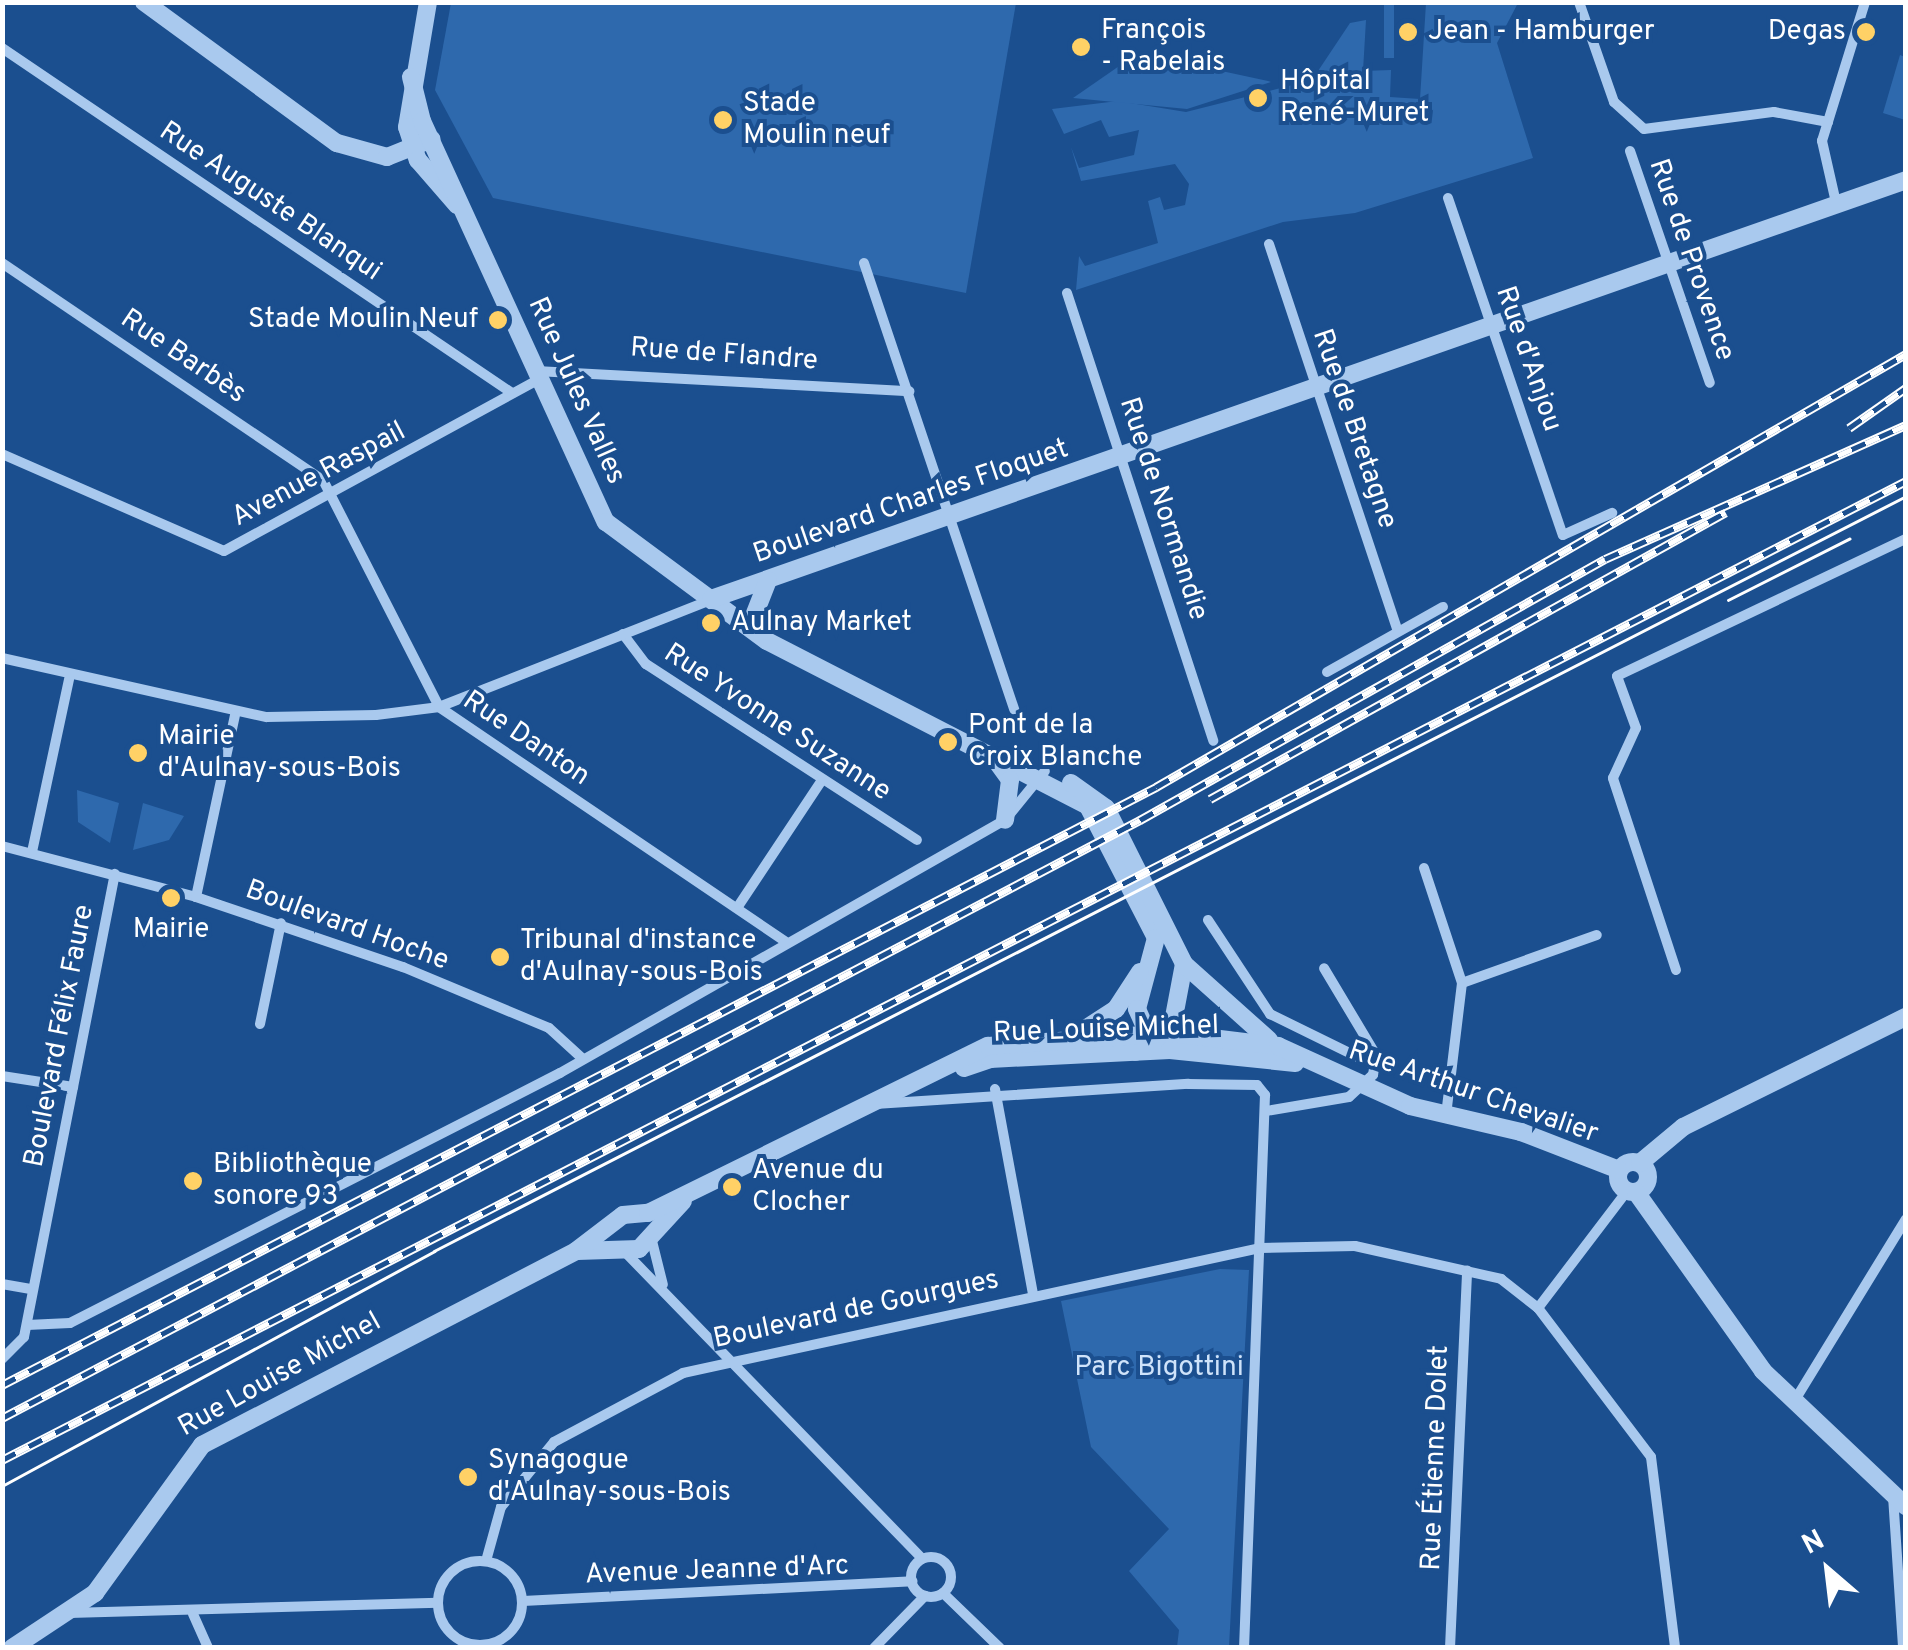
<!DOCTYPE html>
<meta charset="utf-8">
<style>
body{margin:0}
#map{position:relative;width:1908px;height:1650px;overflow:hidden;background:#1b4f8f;font-family:Overpass,sans-serif}
div>[style]{position:absolute}
.green>*{inset:0;background:#2e69ad;transform-origin:0 0}
.minor>*{height:10px;margin:-5px;padding:0 5px;transform-origin:5px;border-radius:5px;background:#a9c9ee}
.minor>.ring{margin:-5px;padding:0;box-sizing:content-box;background:none;border:10px solid #a9c9ee;border-radius:50%}
.tertiary>*{height:18px;margin:-9px;padding:0 9px;transform-origin:9px;border-radius:9px;background:#a9c9ee}
.tertiary>.ring{margin:-9px;padding:0;box-sizing:content-box;background:none;border:18px solid #a9c9ee;border-radius:50%}
.tram>*{height:2.5px;margin:-1.25px;padding:0 1.25px;transform-origin:1.25px;border-radius:1.25px;background:#fff}
.rail>*{height:9px;margin-top:-4.5px;transform-origin:0;background:repeating-linear-gradient(90deg,#1b4f8f 0 15px,#fff 0 30px);box-sizing:border-box;border-block:2px solid #fff}
.dots>*{width:28px;height:28px;translate:-50% -50%;box-sizing:border-box;border:5px solid #1b4f8f;border-radius:50%}
span{translate:-50% -50%;white-space:nowrap;text-align:center;line-height:1.15;-webkit-text-stroke:8px #1b4f8f;paint-order:stroke}
.poi-label{font-size:28px;color:#fff}
.left{translate:0 -50%;text-align:left}
.right{translate:-100% -50%;text-align:right}
.street-label{font-size:28px;color:#fff}
.park-label{font-size:28px;color:#cfe3fa}
.frame{position:absolute;inset:0;border:5px solid #fff;pointer-events:none}
.north{position:absolute;left:1778px;top:1520px;width:100px;height:100px;-webkit-text-stroke:8px #1b4f8f;paint-order:stroke;rotate:332deg;font-size:28px;font-weight:700;line-height:40px;text-align:center;color:#fff}
.north::after{content:'';display:block;margin:auto;width:35px;height:45px;background:#fff;clip-path:polygon(50% 0,100% 100%,50% 72%,0 100%)}
</style>
<div id="map">
<div class="green">
<i style="clip-path:polygon(451px 3px,1016px 3px,966px 293px,493px 198px,435px 90px)"></i>
<i style="left:1384px;top:3px;width:10px;height:55px"></i>
<i style="clip-path:polygon(1426px 3px,1518px 3px,1497px 43px,1533px 158px,1355px 213px,1283px 222px,1076px 290px,1079px 256px,1085px 266px,1158px 243px,1148px 201px,1160px 197px,1164px 210px,1185px 205px,1189px 184px,1175px 164px,1081px 181px,1071px 147px,1079px 168px,1134px 155px,1139px 130px,1109px 137px,1101px 120px,1064px 134px,1052px 109px,1118px 101px,1186px 112px,1312px 80px,1350px 23px,1366px 20px,1363px 71px,1391px 70px,1390px 97px,1420px 99px)"></i>
<i style="clip-path:polygon(1138px 53px,1268px 81px,1271px 82px,1187px 109px,1073px 98px)"></i>
<i style="clip-path:polygon(1900px 55px,1905px 57px,1905px 120px,1883px 113px)"></i>
<i style="clip-path:polygon(77px 790px,119px 803px,110px 843px,78px 822px)"></i>
<i style="clip-path:polygon(143px 803px,184px 816px,169px 840px,133px 850px)"></i>
<i style="clip-path:polygon(1220px 1269px,1249px 1270px,1229px 1647px,1177px 1647px,1179px 1630px,1129px 1571px,1169px 1529px,1091px 1447px,1061px 1301px)"></i>
</div>
<div class="minor">
<i style="left:1579px;top:2px;width:106px;rotate:70.7deg"></i>
<i style="left:1614px;top:102px;width:40px;rotate:42deg"></i>
<i style="left:1644px;top:129px;width:131px;rotate:-7.5deg"></i>
<i style="left:1774px;top:112px;width:55px;rotate:10.5deg"></i>
<i style="left:2px;top:48px;width:616px;rotate:34.08deg"></i>
<i style="left:1630px;top:151px;width:245px;rotate:71deg"></i>
<i style="left:1448px;top:198px;width:356px;rotate:71.2deg"></i>
<i style="left:1563px;top:535px;width:54px;rotate:-24.2deg"></i>
<i style="left:1837px;top:207px;width:68px;rotate:-102.8deg"></i>
<i style="left:1822px;top:141px;width:145px;rotate:-72.8deg"></i>
<i style="left:1269px;top:244px;width:405px;rotate:71.6deg"></i>
<i style="left:2px;top:263px;width:387px;rotate:34.1deg"></i>
<i style="left:323px;top:480px;width:255px;rotate:62.9deg"></i>
<i style="left:439px;top:707px;width:418px;rotate:34.1deg"></i>
<i style="left:864px;top:263px;width:471px;rotate:71.4deg"></i>
<i style="left:1067px;top:293px;width:471px;rotate:71.9deg"></i>
<i style="left:536px;top:371px;width:374px;rotate:3.1deg"></i>
<i style="left:2px;top:454px;width:242px;rotate:23.6deg"></i>
<i style="left:224px;top:551px;width:359px;rotate:-28.6deg"></i>
<i style="left:623px;top:634px;width:38px;rotate:53deg"></i>
<i style="left:646px;top:664px;width:323px;rotate:33deg"></i>
<i style="left:2px;top:658px;width:271px;rotate:12.6deg"></i>
<i style="left:267px;top:717px;width:109px;rotate:-1.1deg"></i>
<i style="left:376px;top:715px;width:64px;rotate:-7.2deg"></i>
<i style="left:439px;top:707px;width:291px;rotate:-21.5deg"></i>
<i style="left:1327px;top:672px;width:133px;rotate:-29.3deg"></i>
<i style="left:2px;top:846px;width:201px;rotate:14.7deg"></i>
<i style="left:196px;top:897px;width:219px;rotate:18.7deg"></i>
<i style="left:403px;top:967px;width:158px;rotate:22.7deg"></i>
<i style="left:549px;top:1028px;width:46px;rotate:42.4deg"></i>
<i style="left:32px;top:852px;width:177px;rotate:-77.9deg"></i>
<i style="left:1424px;top:868px;width:121px;rotate:71.7deg"></i>
<i style="left:1462px;top:983px;width:133px;rotate:96.9deg"></i>
<i style="left:196px;top:897px;width:190px;rotate:-77.9deg"></i>
<i style="left:739px;top:905px;width:150px;rotate:-56.4deg"></i>
<i style="left:1208px;top:920px;width:113px;rotate:56.6deg"></i>
<i style="left:1270px;top:1014px;width:118px;rotate:26.1deg"></i>
<i style="left:1676px;top:970px;width:202px;rotate:-108.2deg"></i>
<i style="left:1613px;top:778px;width:55px;rotate:-65.3deg"></i>
<i style="left:1636px;top:728px;width:55px;rotate:-110.1deg"></i>
<i style="left:1617px;top:676px;width:320px;rotate:-25.4deg"></i>
<i style="left:1462px;top:983px;width:143px;rotate:-19.6deg"></i>
<i style="left:260px;top:1024px;width:103px;rotate:-78.3deg"></i>
<i style="left:2px;top:1076px;width:72px;rotate:8.8deg"></i>
<i style="left:995px;top:1089px;width:209px;rotate:79.5deg"></i>
<i style="left:875px;top:1104px;width:314px;rotate:-3.7deg"></i>
<i style="left:1188px;top:1084px;width:69px;rotate:0.8deg"></i>
<i style="left:1257px;top:1085px;width:13px;rotate:51deg"></i>
<i style="left:1265px;top:1095px;width:553px;rotate:92.17deg"></i>
<i style="left:1266px;top:1111px;width:84px;rotate:-9.6deg"></i>
<i style="left:1349px;top:1097px;width:33px;rotate:-43deg"></i>
<i style="left:1373px;top:1075px;width:20px;rotate:-81deg"></i>
<i style="left:1376px;top:1055px;width:101px;rotate:-120.9deg"></i>
<i style="left:651px;top:1237px;width:49px;rotate:76deg"></i>
<i style="left:625px;top:1252px;width:427px;rotate:45.9deg"></i>
<i style="left:2px;top:1284px;width:29px;rotate:10deg"></i>
<i style="left:1538px;top:1308px;width:147px;rotate:-52.7deg"></i>
<i style="left:27px;top:1325px;width:43px;rotate:-2.7deg"></i>
<i style="left:70px;top:1323px;width:550px;rotate:-27.03deg"></i>
<i style="left:560px;top:1073px;width:512px;rotate:-29.62deg"></i>
<i style="left:1005px;top:820px;width:63px;rotate:-50.8deg"></i>
<i style="left:2px;top:1359px;width:31px;rotate:-45deg"></i>
<i style="left:24px;top:1337px;width:472px;rotate:-78.9deg"></i>
<i style="left:1795px;top:1400px;width:212px;rotate:-58.5deg"></i>
<i style="left:1893px;top:1496px;width:152px;rotate:86.2deg"></i>
<i class="ring" style="left:911px;top:1557px;width:30px;height:30px"></i>
<i class="ring" style="left:438px;top:1561px;width:74px;height:74px"></i>
<i style="left:486px;top:1561px;width:56px;rotate:-74.5deg"></i>
<i style="left:501px;top:1507px;width:84px;rotate:-50.8deg"></i>
<i style="left:554px;top:1442px;width:146px;rotate:-28.1deg"></i>
<i style="left:683px;top:1373px;width:590px;rotate:-12.22deg"></i>
<i style="left:1260px;top:1248px;width:95px;rotate:-1.2deg"></i>
<i style="left:1355px;top:1246px;width:150px;rotate:12.7deg"></i>
<i style="left:1501px;top:1279px;width:47px;rotate:38.1deg"></i>
<i style="left:1538px;top:1308px;width:187px;rotate:52.8deg"></i>
<i style="left:1651px;top:1457px;width:193px;rotate:82.8deg"></i>
<i style="left:943px;top:1593px;width:79px;rotate:44deg"></i>
<i style="left:523px;top:1601px;width:390px;rotate:-2.9deg"></i>
<i style="left:69px;top:1613px;width:369px;rotate:-1.6deg"></i>
<i style="left:193px;top:1614px;width:37px;rotate:66deg"></i>
<i style="left:874px;top:1648px;width:73px;rotate:-45.6deg"></i>
<i style="left:1450px;top:1648px;width:378px;rotate:-87.4deg"></i>
</div>
<div class="tertiary">
<i style="left:144px;top:2px;width:239px;rotate:36.2deg"></i>
<i style="left:337px;top:143px;width:52px;rotate:15.6deg"></i>
<i style="left:387px;top:157px;width:48px;rotate:-21.8deg"></i>
<i style="left:428px;top:2px;width:127px;rotate:99.5deg"></i>
<i style="left:407px;top:127px;width:35px;rotate:72deg"></i>
<i style="left:418px;top:160px;width:60px;rotate:49.1deg"></i>
<i style="left:411px;top:77px;width:45px;rotate:76deg"></i>
<i style="left:422px;top:121px;width:441px;rotate:65.4deg"></i>
<i style="left:606px;top:522px;width:200px;rotate:36.5deg"></i>
<i style="left:767px;top:641px;width:361px;rotate:27.2deg"></i>
<i style="left:1088px;top:806px;width:148px;rotate:62.7deg"></i>
<i style="left:1156px;top:938px;width:73px;rotate:105deg"></i>
<i style="left:1137px;top:1009px;width:27px;rotate:66deg"></i>
<i style="left:1148px;top:1034px;width:27px;rotate:36deg"></i>
<i style="left:711px;top:599px;width:1266px;rotate:-19.32deg"></i>
<i style="left:750px;top:626px;width:49px;rotate:-68.6deg"></i>
<i style="left:997px;top:762px;width:22px;rotate:54deg"></i>
<i style="left:1010px;top:780px;width:40px;rotate:97.1deg"></i>
<i style="left:1071px;top:783px;width:43px;rotate:35.5deg"></i>
<i style="left:1106px;top:808px;width:174px;rotate:63.4deg"></i>
<i style="left:1184px;top:964px;width:70px;rotate:100.7deg"></i>
<i style="left:1171px;top:1033px;width:40px;rotate:152deg"></i>
<i style="left:1184px;top:964px;width:114px;rotate:41.8deg"></i>
<i style="left:1079px;top:1033px;width:44px;rotate:-33deg"></i>
<i style="left:1116px;top:1009px;width:44px;rotate:-57deg"></i>
<i style="left:964px;top:1068px;width:28px;rotate:-19deg"></i>
<i style="left:990px;top:1059px;width:180px;rotate:-2.9deg"></i>
<i style="left:1170px;top:1050px;width:126px;rotate:5.9deg"></i>
<i class="ring" style="left:1618px;top:1162px;width:12px;height:12px"></i>
<i style="left:1640px;top:1163px;width:56px;rotate:-39.9deg"></i>
<i style="left:1683px;top:1127px;width:249px;rotate:-26.3deg"></i>
<i style="left:1636px;top:1192px;width:219px;rotate:54.6deg"></i>
<i style="left:1763px;top:1371px;width:197px;rotate:43.4deg"></i>
<i style="left:577px;top:1251px;width:62px;rotate:-1.8deg"></i>
<i style="left:639px;top:1249px;width:65px;rotate:-47.5deg"></i>
<i style="left:12px;top:1648px;width:100px;rotate:-33.5deg"></i>
<i style="left:95px;top:1593px;width:183px;rotate:-54.1deg"></i>
<i style="left:202px;top:1445px;width:421px;rotate:-27.4deg"></i>
<i style="left:576px;top:1251px;width:59px;rotate:-37.5deg"></i>
<i style="left:623px;top:1215px;width:25px;rotate:-5deg"></i>
<i style="left:648px;top:1213px;width:379px;rotate:-26.2deg"></i>
<i style="left:988px;top:1046px;width:183px;rotate:-4.1deg"></i>
<i style="left:1171px;top:1033px;width:108px;rotate:6.9deg"></i>
<i style="left:1278px;top:1046px;width:145px;rotate:24.4deg"></i>
<i style="left:1410px;top:1106px;width:114px;rotate:13.2deg"></i>
<i style="left:1521px;top:1132px;width:105px;rotate:21.2deg"></i>
</div>
<div class="tram">
<i style="left:1728px;top:600px;width:136px;rotate:-26.8deg"></i>
<i style="left:2px;top:1486px;width:492px;rotate:-28.5deg"></i>
<i style="left:434px;top:1251px;width:1654px;rotate:-27.15deg"></i>
</div>
<div class="rail">
<i style="left:1849px;top:428px;width:70px;rotate:-35.1deg"></i>
<i style="left:1210px;top:799px;width:590px;rotate:-29.08deg"></i>
<i style="left:2px;top:1385px;width:1300px;rotate:-27.39deg"></i>
<i style="left:1156px;top:787px;width:866px;rotate:-30deg"></i>
<i style="left:2px;top:1418px;width:1286px;rotate:-27.72deg"></i>
<i style="left:1140px;top:820px;width:533px;rotate:-29.31deg"></i>
<i style="left:1605px;top:559px;width:329px;rotate:-24deg"></i>
<i style="left:2px;top:1460px;width:2141px;rotate:-27.21deg"></i>
</div>
<div class="dots">
<i style="left:1408px;top:32px;background:#ffd166"></i>
<i style="left:1866px;top:32px;background:#ffd166"></i>
<i style="left:1081px;top:47px;background:#ffd166"></i>
<i style="left:1258px;top:98px;background:#ffd166"></i>
<i style="left:723px;top:120px;background:#ffd166"></i>
<i style="left:498px;top:320px;background:#ffd166"></i>
<i style="left:711px;top:623px;background:#ffd166"></i>
<i style="left:948px;top:742px;background:#ffd166"></i>
<i style="left:138px;top:753px;background:#ffd166"></i>
<i style="left:171px;top:898px;background:#ffd166"></i>
<i style="left:500px;top:957px;background:#ffd166"></i>
<i style="left:193px;top:1181px;background:#ffd166"></i>
<i style="left:732px;top:1187px;background:#ffd166"></i>
<i style="left:468px;top:1477px;background:#ffd166"></i>
</div>
<div class="poi-label">
<span class="left" style="left:1101px;top:47px">François<br>- Rabelais</span>
<span class="left" style="left:1428px;top:32px">Jean - Hamburger</span>
<span class="right" style="left:1846px;top:32px">Degas</span>
<span class="left" style="left:1280px;top:98px">Hôpital<br>René-Muret</span>
<span class="left" style="left:743px;top:120px">Stade<br>Moulin neuf</span>
<span class="right" style="left:478px;top:320px">Stade Moulin Neuf</span>
<span class="left" style="left:731px;top:623px">Aulnay Market</span>
<span class="left" style="left:968px;top:742px">Pont de la<br>Croix Blanche</span>
<span class="left" style="left:158px;top:753px">Mairie<br>d'Aulnay-sous-Bois</span>
<span style="left:171px;top:930px">Mairie</span>
<span class="left" style="left:520px;top:957px">Tribunal d'instance<br>d'Aulnay-sous-Bois</span>
<span class="left" style="left:213px;top:1181px">Bibliothèque<br>sonore 93</span>
<span class="left" style="left:752px;top:1187px">Avenue du<br>Clocher</span>
<span class="left" style="left:488px;top:1477px">Synagogue<br>d'Aulnay-sous-Bois</span>
</div>
<div class="street-label">
<span style="left:270px;top:202px;rotate:34deg">Rue Auguste Blanqui</span>
<span style="left:1691px;top:260px;rotate:71deg">Rue de Provence</span>
<span style="left:724px;top:355px;rotate:4deg">Rue de Flandre</span>
<span style="left:183px;top:357px;rotate:34deg">Rue Barbès</span>
<span style="left:1528px;top:359px;rotate:71deg">Rue d'Anjou</span>
<span style="left:576px;top:391px;rotate:66deg">Rue Jules Valles</span>
<span style="left:1354px;top:429px;rotate:71deg">Rue de Bretagne</span>
<span style="left:319px;top:475px;rotate:-28deg">Avenue Raspail</span>
<span style="left:911px;top:502px;rotate:-19deg">Boulevard Charles Floquet</span>
<span style="left:1163px;top:509px;rotate:72deg">Rue de Normandie</span>
<span style="left:777px;top:723px;rotate:33deg">Rue Yvonne Suzanne</span>
<span style="left:526px;top:739px;rotate:34deg">Rue Danton</span>
<span style="left:347px;top:926px;rotate:20deg">Boulevard Hoche</span>
<span style="left:1106px;top:1030px;rotate:-2deg">Rue Louise Michel</span>
<span style="left:60px;top:1036px;rotate:-79deg">Boulevard Félix Faure</span>
<span style="left:1473px;top:1093px;rotate:19deg">Rue Arthur Chevalier</span>
<span style="left:856px;top:1310px;rotate:-12deg">Boulevard de Gourgues</span>
<span style="left:280px;top:1375px;rotate:-29deg">Rue Louise Michel</span>
<span style="left:1436px;top:1458px;rotate:-88deg">Rue Étienne Dolet</span>
<span style="left:717px;top:1571px;rotate:-2deg">Avenue Jeanne d'Arc</span>
</div>
<div class="park-label">
<span style="left:1159px;top:1368px">Parc Bigottini</span>
</div>
<div class="frame"></div>
<div class="north">N</div>
</div>
